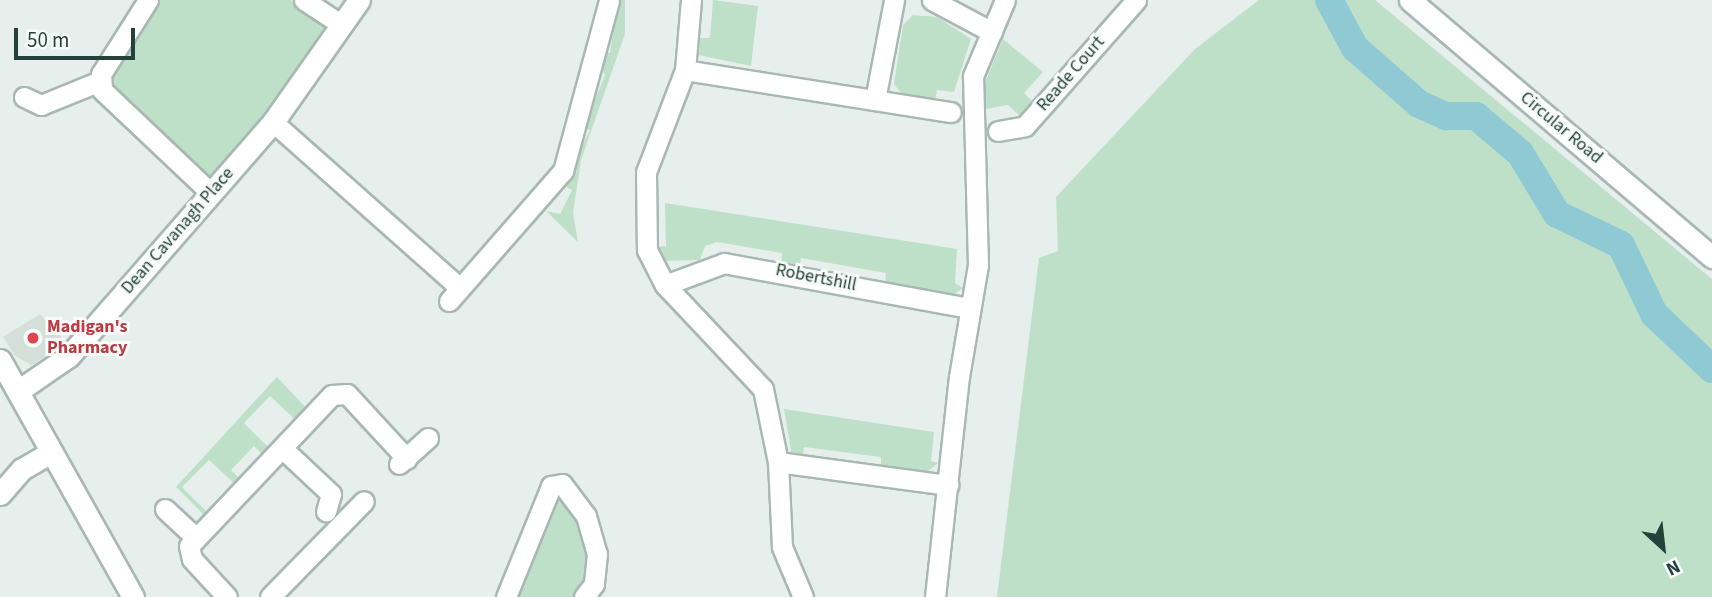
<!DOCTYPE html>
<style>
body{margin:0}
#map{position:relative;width:1712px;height:597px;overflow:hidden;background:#e6efeb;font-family:"Source Sans 3",sans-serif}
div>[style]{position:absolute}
.built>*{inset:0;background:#d4dfda}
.green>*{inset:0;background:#bfe0c8}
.river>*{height:28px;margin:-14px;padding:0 14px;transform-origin:14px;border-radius:14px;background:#8ec9d4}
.roads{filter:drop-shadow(2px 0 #a8b8b2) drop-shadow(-2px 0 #a8b8b2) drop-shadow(0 2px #a8b8b2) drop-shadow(0 -2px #a8b8b2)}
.street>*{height:19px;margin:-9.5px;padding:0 9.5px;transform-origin:9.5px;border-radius:9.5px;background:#fff}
.secondary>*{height:21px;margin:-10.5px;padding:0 10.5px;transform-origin:10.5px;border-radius:10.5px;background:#fff}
.dots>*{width:19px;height:19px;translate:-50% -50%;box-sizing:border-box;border:4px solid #f7fbf9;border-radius:50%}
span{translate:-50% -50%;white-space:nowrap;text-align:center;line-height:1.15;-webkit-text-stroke:6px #f7fbf9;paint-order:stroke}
.street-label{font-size:18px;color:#24423a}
.health-label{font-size:18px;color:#be3a42;font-weight:700}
.left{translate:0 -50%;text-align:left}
.north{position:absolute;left:1628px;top:513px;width:70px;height:70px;-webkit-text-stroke:5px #f7fbf9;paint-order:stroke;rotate:153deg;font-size:19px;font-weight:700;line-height:28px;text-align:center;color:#24423a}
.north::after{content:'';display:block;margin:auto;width:24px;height:32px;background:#24423a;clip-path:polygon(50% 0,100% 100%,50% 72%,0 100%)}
.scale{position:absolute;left:14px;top:28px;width:121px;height:32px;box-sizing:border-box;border:4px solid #24423a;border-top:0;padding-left:9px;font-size:21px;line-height:24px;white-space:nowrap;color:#24423a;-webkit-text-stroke:5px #f7fbf9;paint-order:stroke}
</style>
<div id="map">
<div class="built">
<i style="clip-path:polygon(40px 314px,66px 342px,32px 365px,15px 356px,3px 337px)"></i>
</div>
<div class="green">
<i style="clip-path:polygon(156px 0,290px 0,327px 27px,274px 103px,210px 178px,120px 100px,114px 86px,112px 71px)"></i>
<i style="clip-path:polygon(618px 0,625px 0,625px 34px,581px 160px,573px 213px,578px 242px,546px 211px,560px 214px,572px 190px,563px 185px,590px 130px,584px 128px,605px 75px,601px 68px,604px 52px,610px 53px)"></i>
<i style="clip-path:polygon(713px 0,758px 6px,751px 66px,699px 55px,700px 38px,710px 38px)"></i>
<i style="clip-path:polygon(1259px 0,1375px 0,1712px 279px,1712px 597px,997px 597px,1039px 258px,1058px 251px,1056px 197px,1195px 49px)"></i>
<i style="clip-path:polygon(913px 15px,937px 17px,971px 39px,954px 92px,937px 90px,935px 101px,904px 97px,894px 84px,903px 25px)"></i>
<i style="clip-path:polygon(1003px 39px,1043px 72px,1024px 93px,1036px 105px,1023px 119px,1008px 105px,986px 109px,984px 85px)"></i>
<i style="clip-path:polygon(665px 203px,957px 249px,955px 283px,963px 288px,950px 297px,885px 287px,886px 273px,801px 258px,799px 269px,781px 266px,782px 253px,717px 242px,705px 246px,700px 260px,662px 261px,654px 247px,666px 246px)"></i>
<i style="clip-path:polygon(277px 377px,311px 413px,300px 424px,270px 396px,244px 423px,270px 449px,264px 456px,254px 446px,231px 470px,241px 480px,236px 485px,209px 460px,182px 487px,209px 514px,195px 523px,203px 514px,176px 487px)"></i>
<i style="clip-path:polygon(784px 409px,934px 432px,931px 461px,938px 463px,923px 475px,881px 469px,881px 457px,804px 447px,803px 457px,792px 456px)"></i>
<i style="clip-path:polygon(557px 492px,581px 518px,577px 525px,592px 555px,583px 589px,572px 597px,519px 597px,520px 578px)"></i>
</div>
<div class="river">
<i style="left:1329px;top:0;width:55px;rotate:61.6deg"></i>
<i style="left:1355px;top:48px;width:85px;rotate:41.2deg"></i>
<i style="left:1419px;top:104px;width:30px;rotate:24deg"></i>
<i style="left:1446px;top:116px;width:30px"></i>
<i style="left:1476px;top:116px;width:57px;rotate:40.1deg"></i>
<i style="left:1520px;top:153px;width:71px;rotate:58.8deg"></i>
<i style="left:1557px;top:214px;width:71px;rotate:25.8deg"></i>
<i style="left:1621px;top:245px;width:76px;rotate:64.4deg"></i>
<i style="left:1654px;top:314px;width:80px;rotate:43.5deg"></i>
</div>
<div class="roads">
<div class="street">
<i style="left:148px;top:0;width:88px;rotate:122.4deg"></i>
<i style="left:101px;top:74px;width:16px;rotate:86deg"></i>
<i style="left:102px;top:90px;width:150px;rotate:43.4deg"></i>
<i style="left:304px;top:0;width:45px;rotate:33.3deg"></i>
<i style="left:691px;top:0;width:70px;rotate:94.9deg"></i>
<i style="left:685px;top:70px;width:109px;rotate:110.9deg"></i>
<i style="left:646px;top:172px;width:78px;rotate:89.3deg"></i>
<i style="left:647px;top:250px;width:39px;rotate:63deg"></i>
<i style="left:665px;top:285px;width:143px;rotate:46.7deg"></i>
<i style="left:763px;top:389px;width:75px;rotate:78.4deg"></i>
<i style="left:778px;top:462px;width:85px;rotate:87.3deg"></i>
<i style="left:782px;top:547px;width:54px;rotate:67.2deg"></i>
<i style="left:932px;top:0;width:68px;rotate:28.1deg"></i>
<i style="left:685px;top:70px;width:269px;rotate:9deg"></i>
<i style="left:24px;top:97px;width:19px;rotate:25deg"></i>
<i style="left:41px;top:105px;width:64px;rotate:-22.1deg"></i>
<i style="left:875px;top:100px;width:102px;rotate:-79.2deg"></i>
<i style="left:273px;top:122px;width:250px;rotate:41.6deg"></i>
<i style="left:998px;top:131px;width:27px;rotate:-10deg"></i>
<i style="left:1025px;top:126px;width:168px;rotate:-48.6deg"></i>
<i style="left:665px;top:285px;width:63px;rotate:-20.4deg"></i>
<i style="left:724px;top:263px;width:250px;rotate:10.4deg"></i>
<i style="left:449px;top:301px;width:173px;rotate:-48.8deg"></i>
<i style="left:563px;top:171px;width:177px;rotate:-74.9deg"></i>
<i style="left:282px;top:448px;width:67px;rotate:43.2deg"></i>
<i style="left:331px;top:494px;width:18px;rotate:106deg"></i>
<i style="left:778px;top:462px;width:172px;rotate:7.7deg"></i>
<i style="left:399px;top:464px;width:39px;rotate:-42deg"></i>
<i style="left:165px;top:509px;width:41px;rotate:43deg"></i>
<i style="left:227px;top:597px;width:52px;rotate:-132.6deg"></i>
<i style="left:192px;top:559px;width:13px;rotate:-103deg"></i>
<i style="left:189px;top:546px;width:208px;rotate:-46.6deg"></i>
<i style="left:332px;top:395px;width:15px;rotate:-4deg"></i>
<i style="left:347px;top:394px;width:88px;rotate:47.3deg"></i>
<i style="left:270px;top:597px;width:134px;rotate:-45.6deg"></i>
<i style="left:506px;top:597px;width:120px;rotate:-67.9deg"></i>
<i style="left:551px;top:486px;width:11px;rotate:-10deg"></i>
<i style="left:562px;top:484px;width:40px;rotate:53deg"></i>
<i style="left:586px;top:516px;width:40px;rotate:74deg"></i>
<i style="left:597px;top:554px;width:30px;rotate:96deg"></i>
<i style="left:594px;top:584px;width:16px;rotate:128deg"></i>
<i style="left:935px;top:597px;width:221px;rotate:-83.8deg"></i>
<i style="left:959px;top:377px;width:114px;rotate:-80.4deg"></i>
<i style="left:978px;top:265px;width:189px;rotate:-91.5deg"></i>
<i style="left:973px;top:76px;width:82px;rotate:-67.2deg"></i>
</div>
<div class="secondary">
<i style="left:1410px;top:0;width:397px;rotate:40.4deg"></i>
<i style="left:0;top:360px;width:272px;rotate:60.7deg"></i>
<i style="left:18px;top:391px;width:62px;rotate:-34.5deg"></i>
<i style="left:69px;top:356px;width:310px;rotate:-48.9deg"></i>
<i style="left:273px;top:122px;width:149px;rotate:-54.8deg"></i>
<i style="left:0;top:494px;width:33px;rotate:-49deg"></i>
<i style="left:22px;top:469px;width:30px;rotate:-30deg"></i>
</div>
</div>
<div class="dots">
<i style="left:33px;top:338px;background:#e0444e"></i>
</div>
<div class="street-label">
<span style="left:1071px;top:74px;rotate:-49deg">Reade Court</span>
<span style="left:1561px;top:128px;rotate:40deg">Circular Road</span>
<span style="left:178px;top:231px;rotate:-49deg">Dean Cavanagh Place</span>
<span style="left:816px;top:278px;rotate:11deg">Robertshill</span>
</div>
<div class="health-label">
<span class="left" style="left:47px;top:338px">Madigan's<br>Pharmacy</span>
</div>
<div class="north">N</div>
<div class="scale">50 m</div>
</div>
